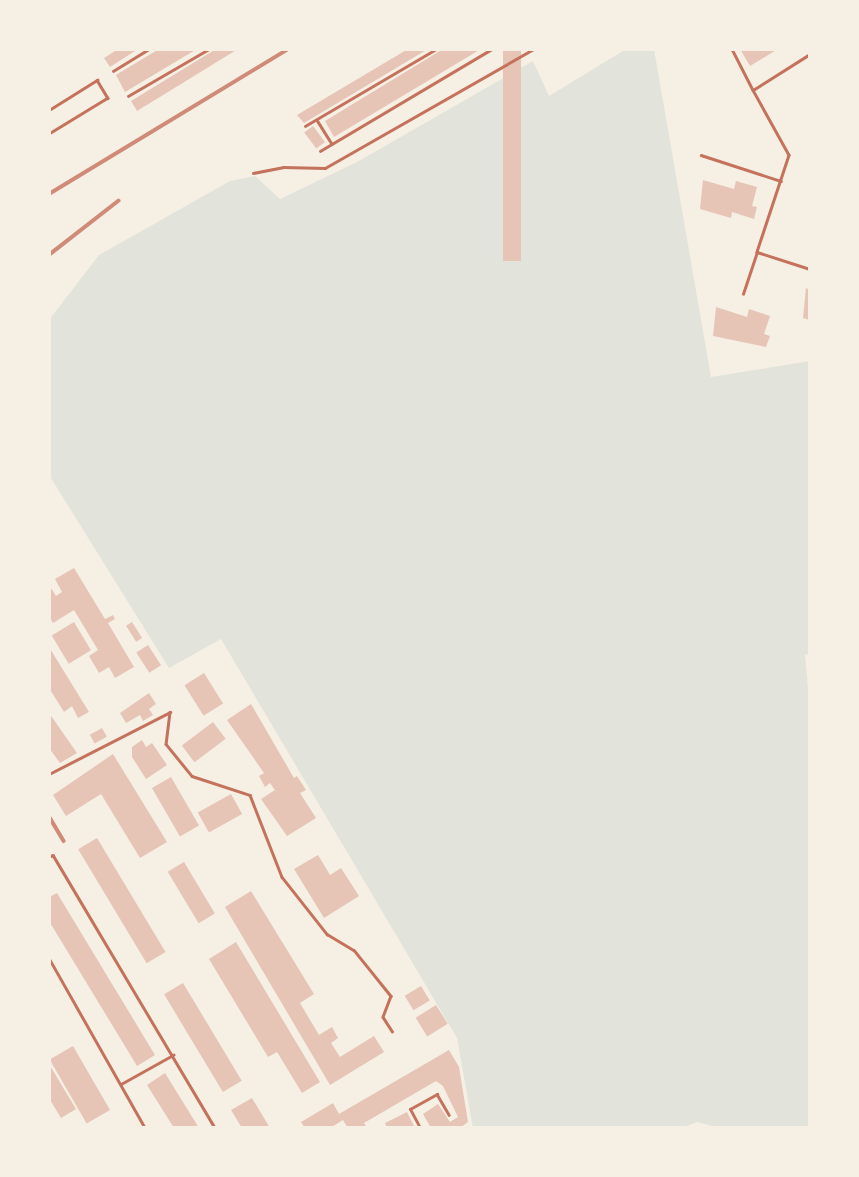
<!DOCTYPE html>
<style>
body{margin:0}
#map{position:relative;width:859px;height:1177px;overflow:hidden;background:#f6efe4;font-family:"IBM Plex Serif",serif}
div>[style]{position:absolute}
.green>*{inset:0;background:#e2e4dc}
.stream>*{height:3.5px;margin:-1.75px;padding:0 1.75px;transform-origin:1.75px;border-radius:1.75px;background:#c9d6d2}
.building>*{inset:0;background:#e6c5b7;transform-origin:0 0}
.service>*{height:2.5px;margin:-1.25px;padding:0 1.25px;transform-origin:1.25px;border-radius:1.25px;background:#c5725c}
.rail>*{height:3.5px;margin:-1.75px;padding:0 1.75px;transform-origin:1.75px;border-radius:1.75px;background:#cf8b77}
span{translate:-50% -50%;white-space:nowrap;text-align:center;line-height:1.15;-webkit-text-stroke:7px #f6efe4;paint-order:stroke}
.frame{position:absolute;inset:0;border:51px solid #f6efe4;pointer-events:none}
</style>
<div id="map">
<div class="green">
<i style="clip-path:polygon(626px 49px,654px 49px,711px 377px,810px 361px,810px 656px,805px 654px,810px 710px,810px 1128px,719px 1128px,697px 1122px,681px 1128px,473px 1128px,457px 1038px,221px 639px,169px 668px,49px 475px,49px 320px,99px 255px,230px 181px,255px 176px,280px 199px,357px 162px,533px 61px,549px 96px)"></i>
</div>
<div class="stream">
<i style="left:745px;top:1128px;width:23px"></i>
</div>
<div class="building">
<i style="clip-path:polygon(118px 49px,138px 49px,110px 67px,104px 58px)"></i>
<i style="clip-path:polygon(159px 49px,197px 49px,125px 92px,116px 75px)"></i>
<i style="clip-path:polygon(216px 49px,238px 49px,137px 111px,131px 101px)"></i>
<i style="clip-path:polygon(408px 49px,428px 49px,304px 123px,297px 115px)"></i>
<i style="clip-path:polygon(443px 49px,481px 49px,334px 137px,325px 121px)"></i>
<i style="left:503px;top:49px;width:18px;height:212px"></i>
<i style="clip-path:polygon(740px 49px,778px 49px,750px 66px)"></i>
<i style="left:313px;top:126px;width:20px;height:11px;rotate:53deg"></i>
<i style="clip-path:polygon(703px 180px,734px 189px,736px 181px,757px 187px,752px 206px,757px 207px,754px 219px,732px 212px,731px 218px,700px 209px)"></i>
<i style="clip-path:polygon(806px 288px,810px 290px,810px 320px,803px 318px)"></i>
<i style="clip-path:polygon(716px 307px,747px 317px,749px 309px,770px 316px,764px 334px,770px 336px,766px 347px,713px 336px)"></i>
<i style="clip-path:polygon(74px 568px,105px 619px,113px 615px,115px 619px,108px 623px,134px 667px,115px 678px,109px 667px,99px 673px,89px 656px,98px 650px,74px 610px,53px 623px,49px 616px,49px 585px,56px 596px,62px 592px,55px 579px)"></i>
<i style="left:74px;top:622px;width:33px;height:26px;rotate:59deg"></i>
<i style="left:132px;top:622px;width:19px;height:7px;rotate:58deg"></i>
<i style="left:148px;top:645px;width:24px;height:14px;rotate:57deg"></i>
<i style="clip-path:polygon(49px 647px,89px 712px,78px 718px,72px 706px,64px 712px,49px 688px)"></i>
<i style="left:204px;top:673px;width:36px;height:23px;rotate:58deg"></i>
<i style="clip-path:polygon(149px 693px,156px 704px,149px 709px,153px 715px,143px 721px,140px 715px,126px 723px,120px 713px)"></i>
<i style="clip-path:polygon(251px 704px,294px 778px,297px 776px,306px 790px,300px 793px,316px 818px,287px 836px,261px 799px,275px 790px,270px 783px,265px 787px,259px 776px,264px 773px,227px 720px)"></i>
<i style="clip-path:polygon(49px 713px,77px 753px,60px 763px,49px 748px)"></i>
<i style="left:213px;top:722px;width:21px;height:39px;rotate:53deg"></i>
<i style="left:102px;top:728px;width:10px;height:14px;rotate:61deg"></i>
<i style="clip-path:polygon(142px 740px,146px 747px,152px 743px,167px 765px,146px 779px,132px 757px,132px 747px)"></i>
<i style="clip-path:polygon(113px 754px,167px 842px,140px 858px,101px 794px,66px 816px,53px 795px)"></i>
<i style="left:171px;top:777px;width:56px;height:22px;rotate:60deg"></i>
<i style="left:231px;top:794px;width:23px;height:38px;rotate:61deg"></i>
<i style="left:97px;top:838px;width:133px;height:22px;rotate:59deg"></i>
<i style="clip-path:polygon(318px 855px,330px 875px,341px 868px,359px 896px,324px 918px,294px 869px)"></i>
<i style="left:184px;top:862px;width:60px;height:19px;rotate:59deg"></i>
<i style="clip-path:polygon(251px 891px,314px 994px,300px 1003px,319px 1035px,332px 1027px,338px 1038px,331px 1043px,340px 1057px,374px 1036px,384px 1052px,330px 1085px,225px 907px)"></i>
<i style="clip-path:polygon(57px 893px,155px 1055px,137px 1066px,49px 921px,49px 897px)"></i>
<i style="clip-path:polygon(236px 942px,320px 1082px,302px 1093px,277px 1052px,268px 1057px,209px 959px)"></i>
<i style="left:183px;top:983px;width:114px;height:22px;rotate:59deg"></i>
<i style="left:421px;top:986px;width:17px;height:19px;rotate:59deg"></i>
<i style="left:436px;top:1005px;width:22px;height:24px;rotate:58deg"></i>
<i style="left:73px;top:1046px;width:74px;height:27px;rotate:60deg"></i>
<i style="clip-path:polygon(449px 1050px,459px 1067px,468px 1122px,460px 1128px,431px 1128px,423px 1114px,438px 1104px,450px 1122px,458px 1117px,443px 1086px,436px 1081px,364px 1123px,367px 1128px,348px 1128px,343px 1120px,330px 1128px,305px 1128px,301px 1122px,333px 1103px,339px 1114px)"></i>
<i style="clip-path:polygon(49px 1064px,76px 1109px,61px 1118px,49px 1098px)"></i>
<i style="clip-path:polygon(165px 1073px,199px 1128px,174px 1128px,147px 1085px)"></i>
<i style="clip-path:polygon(252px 1098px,270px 1128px,242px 1128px,231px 1110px)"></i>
<i style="clip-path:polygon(407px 1112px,415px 1128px,387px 1128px,385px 1123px)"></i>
</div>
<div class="service">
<i style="left:732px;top:49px;width:46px;rotate:62.9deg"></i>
<i style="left:753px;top:90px;width:67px;rotate:-32.3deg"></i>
<i style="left:113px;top:71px;width:42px;rotate:-31.4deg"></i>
<i style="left:753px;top:90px;width:74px;rotate:61deg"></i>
<i style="left:789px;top:155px;width:102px;rotate:108.3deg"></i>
<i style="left:757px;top:252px;width:56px;rotate:17.8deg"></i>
<i style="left:128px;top:96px;width:94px;rotate:-30.1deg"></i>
<i style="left:49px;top:110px;width:57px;rotate:-32deg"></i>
<i style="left:97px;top:80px;width:21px;rotate:59deg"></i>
<i style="left:108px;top:98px;width:69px;rotate:148.6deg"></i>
<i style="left:317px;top:120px;width:28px;rotate:58deg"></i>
<i style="left:305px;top:126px;width:152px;rotate:-30.4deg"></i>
<i style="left:320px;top:151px;width:200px;rotate:-30.7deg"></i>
<i style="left:701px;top:155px;width:84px;rotate:18deg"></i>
<i style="left:253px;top:173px;width:31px;rotate:-11deg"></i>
<i style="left:283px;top:167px;width:42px;rotate:1.4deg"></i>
<i style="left:325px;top:168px;width:241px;rotate:-29.7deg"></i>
<i style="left:743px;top:294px;width:44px;rotate:-71.6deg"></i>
<i style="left:170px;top:712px;width:32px;rotate:97deg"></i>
<i style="left:166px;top:744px;width:41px;rotate:50.9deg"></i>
<i style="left:192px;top:776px;width:61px;rotate:18.1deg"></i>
<i style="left:250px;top:795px;width:88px;rotate:68.7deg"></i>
<i style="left:282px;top:877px;width:73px;rotate:51.7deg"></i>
<i style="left:327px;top:934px;width:31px;rotate:31deg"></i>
<i style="left:354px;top:950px;width:59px;rotate:51.2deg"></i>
<i style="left:391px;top:996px;width:22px;rotate:111deg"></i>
<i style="left:383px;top:1017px;width:17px;rotate:57deg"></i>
<i style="left:49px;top:774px;width:136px;rotate:-27.1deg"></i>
<i style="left:49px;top:857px;width:4px;rotate:-27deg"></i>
<i style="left:53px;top:855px;width:317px;rotate:59.3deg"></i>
<i style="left:49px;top:958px;width:195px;rotate:60.5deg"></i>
<i style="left:121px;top:1084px;width:60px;rotate:-29.1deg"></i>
<i style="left:420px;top:1128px;width:21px;rotate:-118deg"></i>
<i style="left:410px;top:1109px;width:31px;rotate:-29deg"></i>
<i style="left:437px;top:1094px;width:24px;rotate:60deg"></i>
</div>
<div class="rail">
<i style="left:49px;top:194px;width:280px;rotate:-31.2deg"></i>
<i style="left:49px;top:255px;width:88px;rotate:-38deg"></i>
<i style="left:49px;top:816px;width:29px;rotate:59deg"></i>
</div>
<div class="frame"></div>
</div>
